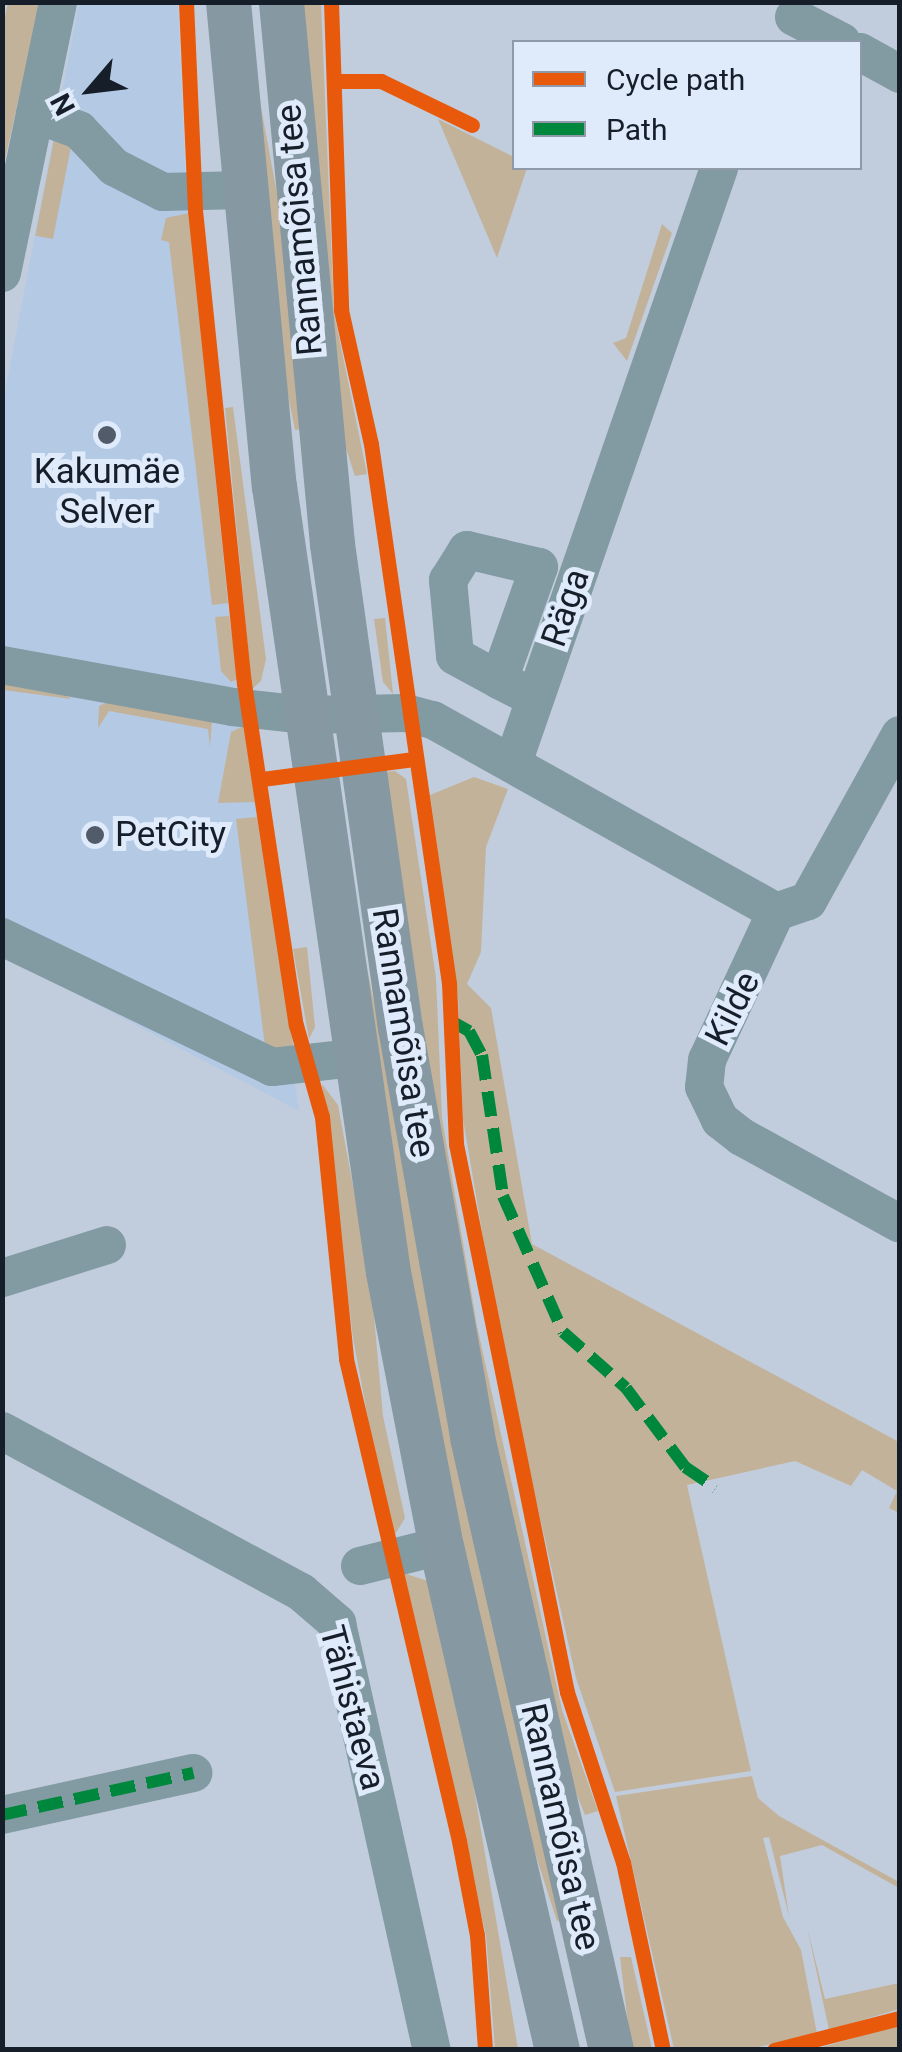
<!DOCTYPE html>
<meta charset="utf-8">
<style>
body{margin:0}
#map{position:relative;width:902px;height:2052px;overflow:hidden;background:#c1cddd;font-family:Roboto,sans-serif}
div>[style]{position:absolute}
.built>*{inset:0;background:#b4c9e4}
.green>*{inset:0;background:#c2b29a;transform-origin:0 0}
.minor>*{height:38px;margin:-19px;padding:0 19px;transform-origin:19px;border-radius:19px;background:#829aa1}
.major>*{height:45px;margin:-22.5px;padding:0 22.5px;transform-origin:22.5px;border-radius:22.5px;background:#8698a1}
.quiet>*{height:12px;margin-top:-6px;transform-origin:0;background:repeating-linear-gradient(90deg,#00873e 0 25px,transparent 0 37px)}
.cycleway>*{height:15px;margin:-7.5px;padding:0 7.5px;transform-origin:7.5px;border-radius:7.5px;background:#e8590c}
.dots>*{width:28px;height:28px;translate:-50% -50%;box-sizing:border-box;border:5px solid #dfebfb;border-radius:50%}
span{translate:-50% -50%;white-space:nowrap;text-align:center;line-height:1.15;-webkit-text-stroke:10px #dfebfb;paint-order:stroke}
.street-label{font-size:35px;color:#161e2a}
.poi-label{font-size:35px;color:#161e2a}
.left{translate:0 -50%;text-align:left}
.frame{position:absolute;inset:0;border:5px solid #161e2a;pointer-events:none}
.legend{position:absolute;left:512px;top:40px;width:350px;height:130px;box-sizing:border-box;background:#dfebfb;border:2px solid #8f99a7;margin:0;padding:12px 18px;list-style:none;font-size:30px;color:#161e2a}
.legend li{display:flex;align-items:center;gap:20px;height:50px}
.legend b{width:50px;border:2px solid #8f99a7}
.north{position:absolute;left:40px;top:40px;width:100px;height:100px;-webkit-text-stroke:8px #dfebfb;paint-order:stroke;rotate:242deg;font-size:28px;font-weight:700;line-height:40px;text-align:center;color:#161e2a}
.north::after{content:'';display:block;margin:auto;width:35px;height:45px;background:#161e2a;clip-path:polygon(50% 0,100% 100%,50% 72%,0 100%)}
</style>
<div id="map">
<div class="built">
<i style="clip-path:polygon(79px 3px,178px 3px,185px 166px,228px 609px,299px 1111px,3px 955px,3px 403px)"></i>
</div>
<div class="green">
<i style="clip-path:polygon(8px 3px,40px 3px,3px 169px,2px 30px)"></i>
<i style="clip-path:polygon(298px 3px,321px 3px,334px 313px,367px 474px,355px 476px,335px 415px)"></i>
<i style="clip-path:polygon(260px 102px,281px 215px,302px 429px,295px 430px,269px 301px)"></i>
<i style="clip-path:polygon(438px 119px,514px 157px,514px 168px,527px 168px,497px 258px)"></i>
<i style="left:73px;top:136px;width:105px;height:18px;rotate:101deg"></i>
<i style="clip-path:polygon(189px 213px,228px 603px,212px 605px,169px 242px,161px 240px,166px 218px)"></i>
<i style="clip-path:polygon(662px 224px,672px 233px,627px 361px,613px 343px,626px 338px)"></i>
<i style="clip-path:polygon(233px 407px,266px 659px,261px 681px,252px 689px,225px 408px)"></i>
<i style="clip-path:polygon(229px 616px,238px 679px,231px 682px,221px 671px,215px 617px)"></i>
<i style="clip-path:polygon(385px 618px,393px 694px,383px 682px,374px 619px)"></i>
<i style="clip-path:polygon(2px 681px,63px 693px,71px 699px,3px 690px)"></i>
<i style="clip-path:polygon(110px 701px,212px 720px,210px 747px,208px 729px,109px 711px,98px 728px,99px 706px)"></i>
<i style="clip-path:polygon(244px 726px,255px 802px,218px 803px,231px 732px)"></i>
<i style="clip-path:polygon(395px 771px,406px 779px,436px 978px,442px 1118px,477px 1326px,562px 1710px,598px 1811px,585px 1815px,559px 1751px,459px 1278px,385px 772px)"></i>
<i style="clip-path:polygon(474px 777px,508px 789px,486px 847px,481px 952px,467px 984px,491px 1008px,532px 1244px,899px 1442px,899px 1513px,889px 1508px,897px 1491px,862px 1470px,851px 1486px,795px 1461px,687px 1485px,751px 1771px,615px 1792px,576px 1678px,501px 1343px,463px 1119px,458px 996px,430px 795px)"></i>
<i style="clip-path:polygon(257px 817px,294px 1050px,276px 1054px,265px 1046px,236px 819px)"></i>
<i style="clip-path:polygon(356px 915px,564px 1920px,557px 1921px,514px 1788px,404px 1272px)"></i>
<i style="clip-path:polygon(307px 947px,315px 1027px,309px 1039px,293px 949px)"></i>
<i style="clip-path:polygon(322px 1084px,338px 1105px,371px 1283px,383px 1416px,405px 1518px,391px 1541px,353px 1338px)"></i>
<i style="clip-path:polygon(400px 1572px,428px 1581px,462px 1718px,518px 2049px,495px 2049px,486px 1935px)"></i>
<i style="clip-path:polygon(752px 1776px,758px 1798px,779px 1816px,899px 1882px,899px 1888px,822px 1845px,780px 1856px,789px 1916px,769px 1837px,763px 1838px,783px 1917px,801px 1950px,817px 2034px,750px 2049px,674px 2049px,616px 1796px)"></i>
<i style="clip-path:polygon(807px 1927px,825px 1999px,899px 1983px,899px 2009px,829px 2030px)"></i>
<i style="clip-path:polygon(620px 1957px,631px 1957px,652px 2049px,631px 2049px)"></i>
<i style="clip-path:polygon(899px 2025px,899px 2049px,816px 2049px)"></i>
</div>
<div class="minor">
<i style="left:794px;top:17px;width:54px;rotate:27.5deg"></i>
<i style="left:860px;top:52px;width:46px;rotate:28.8deg"></i>
<i style="left:35px;top:114px;width:47px;rotate:20deg"></i>
<i style="left:79px;top:130px;width:51px;rotate:46.6deg"></i>
<i style="left:114px;top:167px;width:55px;rotate:27deg"></i>
<i style="left:163px;top:192px;width:79px;rotate:-1.5deg"></i>
<i style="left:2px;top:273px;width:277px;rotate:-78.3deg"></i>
<i style="left:2px;top:665px;width:235px;rotate:10.3deg"></i>
<i style="left:233px;top:707px;width:72px;rotate:6.3deg"></i>
<i style="left:305px;top:715px;width:101px;rotate:-1.1deg"></i>
<i style="left:406px;top:713px;width:28px;rotate:15deg"></i>
<i style="left:433px;top:720px;width:393px;rotate:29.2deg"></i>
<i style="left:499px;top:680px;width:120px;rotate:-70.5deg"></i>
<i style="left:539px;top:567px;width:74px;rotate:-166.7deg"></i>
<i style="left:467px;top:550px;width:36px;rotate:122deg"></i>
<i style="left:448px;top:580px;width:76px;rotate:84.7deg"></i>
<i style="left:455px;top:656px;width:50px;rotate:28.6deg"></i>
<i style="left:499px;top:680px;width:22px;rotate:27deg"></i>
<i style="left:519px;top:690px;width:18px;rotate:29deg"></i>
<i style="left:900px;top:735px;width:190px;rotate:119deg"></i>
<i style="left:808px;top:901px;width:34px;rotate:161deg"></i>
<i style="left:776px;top:912px;width:163px;rotate:115deg"></i>
<i style="left:707px;top:1060px;width:27px;rotate:96deg"></i>
<i style="left:704px;top:1087px;width:37px;rotate:64deg"></i>
<i style="left:720px;top:1120px;width:28px;rotate:38deg"></i>
<i style="left:742px;top:1137px;width:180px;rotate:28.8deg"></i>
<i style="left:513px;top:763px;width:630px;rotate:-70.9deg"></i>
<i style="left:2px;top:937px;width:300px;rotate:25.7deg"></i>
<i style="left:272px;top:1067px;width:82px;rotate:-6.3deg"></i>
<i style="left:2px;top:1278px;width:110px;rotate:-17.4deg"></i>
<i style="left:2px;top:1431px;width:340px;rotate:28.3deg"></i>
<i style="left:301px;top:1592px;width:48px;rotate:40.7deg"></i>
<i style="left:337px;top:1623px;width:437px;rotate:77.5deg"></i>
<i style="left:360px;top:1566px;width:83px;rotate:-13.9deg"></i>
<i style="left:2px;top:1815px;width:196px;rotate:-12.4deg"></i>
</div>
<div class="major">
<i style="left:228px;top:2px;width:486px;rotate:84.6deg"></i>
<i style="left:274px;top:486px;width:794px;rotate:81.75deg"></i>
<i style="left:388px;top:1272px;width:279px;rotate:79.1deg"></i>
<i style="left:441px;top:1546px;width:517px;rotate:77.04deg"></i>
<i style="left:281px;top:2px;width:544px;rotate:84.62deg"></i>
<i style="left:332px;top:544px;width:488px;rotate:82deg"></i>
<i style="left:400px;top:1027px;width:416px;rotate:80deg"></i>
<i style="left:472px;top:1437px;width:629px;rotate:77.22deg"></i>
</div>
<div class="quiet">
<i style="left:451px;top:1021px;width:21px;rotate:29deg"></i>
<i style="left:469px;top:1031px;width:27px;rotate:62deg"></i>
<i style="left:482px;top:1055px;width:143px;rotate:81.5deg"></i>
<i style="left:503px;top:1196px;width:149px;rotate:66.2deg"></i>
<i style="left:563px;top:1332px;width:84px;rotate:41.6deg"></i>
<i style="left:626px;top:1388px;width:99px;rotate:53.2deg"></i>
<i style="left:685px;top:1467px;width:37px;rotate:34deg"></i>
<i style="left:2px;top:1815px;width:196px;rotate:-12.4deg"></i>
</div>
<div class="cycleway">
<i style="left:186px;top:2px;width:208px;rotate:87.5deg"></i>
<i style="left:195px;top:210px;width:476px;rotate:84.1deg"></i>
<i style="left:244px;top:683px;width:346px;rotate:81.4deg"></i>
<i style="left:296px;top:1025px;width:96px;rotate:74.2deg"></i>
<i style="left:322px;top:1117px;width:243px;rotate:84.3deg"></i>
<i style="left:346px;top:1359px;width:495px;rotate:76.8deg"></i>
<i style="left:459px;top:1841px;width:96px;rotate:79.2deg"></i>
<i style="left:477px;top:1935px;width:115px;rotate:86deg"></i>
<i style="left:331px;top:2px;width:308px;rotate:88.1deg"></i>
<i style="left:341px;top:310px;width:137px;rotate:77.4deg"></i>
<i style="left:371px;top:444px;width:545px;rotate:81.77deg"></i>
<i style="left:449px;top:983px;width:161px;rotate:87.5deg"></i>
<i style="left:456px;top:1144px;width:559px;rotate:78.55deg"></i>
<i style="left:567px;top:1692px;width:179px;rotate:71.8deg"></i>
<i style="left:623px;top:1862px;width:192px;rotate:78deg"></i>
<i style="left:335px;top:81px;width:46px"></i>
<i style="left:381px;top:81px;width:101px;rotate:25.8deg"></i>
<i style="left:262px;top:779px;width:153px;rotate:-7.5deg"></i>
<i style="left:774px;top:2050px;width:130px;rotate:-14.3deg"></i>
</div>
<div class="dots">
<i style="left:107px;top:435px;background:#525b69"></i>
<i style="left:95px;top:835px;background:#525b69"></i>
</div>
<div class="street-label">
<span style="left:300px;top:230px;rotate:-95deg">Rannamõisa tee</span>
<span style="left:566px;top:608px;rotate:-71deg">Räga</span>
<span style="left:733px;top:1009px;rotate:-63deg">Kilde</span>
<span style="left:403px;top:1033px;rotate:81deg">Rannamõisa tee</span>
<span style="left:352px;top:1708px;rotate:75deg">Tähistaeva</span>
<span style="left:560px;top:1827px;rotate:77deg">Rannamõisa tee</span>
</div>
<div class="poi-label">
<span style="left:107px;top:492px">Kakumäe<br>Selver</span>
<span class="left" style="left:115px;top:835px">PetCity</span>
</div>
<div class="frame"></div>
<ul class="legend">
<li><b style="height:12px;background:#e8590c"></b>Cycle path</li>
<li><b style="height:12px;background:#00873e"></b>Path</li>
</ul>
<div class="north">N</div>
</div>
